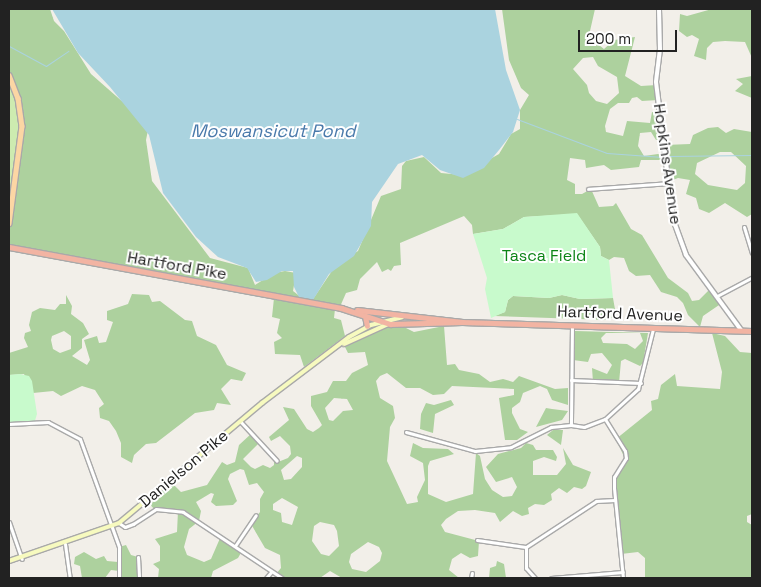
<!DOCTYPE html>
<style>
body{margin:0}
#map{position:relative;width:761px;height:587px;overflow:hidden;background:#f2efe9;font-family:"Space Grotesk",sans-serif}
div>[style]{position:absolute}
.grass>*{inset:0;background:#cdebb0}
.forest>*{inset:0;background:#add19e}
.park>*{inset:0;background:#c8facc}
.water>*{inset:0;background:#aad3df}
.stream>*{height:1px;margin:-0.5px;padding:0 0.5px;transform-origin:0.5px;border-radius:0.5px;background:#aad3df}
.roads{filter:drop-shadow(1px 0 #a9a9a9) drop-shadow(-1px 0 #a9a9a9) drop-shadow(0 1px #a9a9a9) drop-shadow(0 -1px #a9a9a9)}
.minor>*{height:3px;margin:-1.5px;padding:0 1.5px;transform-origin:1.5px;border-radius:1.5px;background:#fff}
.tertiary>*{height:4px;margin:-2px;padding:0 2px;transform-origin:2px;border-radius:2px;background:#fff}
.secondary>*{height:4px;margin:-2px;padding:0 2px;transform-origin:2px;border-radius:2px;background:#f7fabf}
.primary>*{height:4.5px;margin:-2.25px;padding:0 2.25px;transform-origin:2.25px;border-radius:2.25px;background:#fcd6a4}
.trunk>*{height:5px;margin:-2.5px;padding:0 2.5px;transform-origin:2.5px;border-radius:2.5px;background:#f2b4a3}
span{translate:-50% -50%;white-space:nowrap;text-align:center;line-height:1.15;-webkit-text-stroke:4px #fff;paint-order:stroke}
.street-label{font-size:16px;color:#222}
.park-label{font-size:16px;color:#0c8416}
.water-label{font-size:18px;color:#4a7aab;font-style:italic}
.frame{position:absolute;inset:0;border:10px solid #222;pointer-events:none}
.scale{position:absolute;left:578px;top:30px;width:99px;height:22px;box-sizing:border-box;border:2px solid #222;border-top:0;padding-left:6px;font-size:15px;line-height:18px;white-space:nowrap;color:#222;-webkit-text-stroke:4px #fff;paint-order:stroke}
</style>
<div id="map">
<div class="grass">
<i style="clip-path:polygon(9px 74px,21px 113px,9px 222px)"></i>
</div>
<div class="forest">
<i style="clip-path:polygon(evenodd,9px 9px,50px 9px,54px 21px,64px 31px,91px 74px,124px 103px,148px 130px,146px 140px,152px 181px,210px 258px,248px 268px,255px 285px,274px 273px,285px 271px,296px 273px,293px 291px,302px 298px,313px 299px,336px 265px,358px 251px,381px 196px,401px 189px,402px 166px,406px 161px,424px 157px,441px 173px,462px 175px,499px 154px,511px 134px,520px 129px,520px 110px,529px 95px,521px 88px,509px 60px,502px 9px,595px 9px,590px 31px,595px 42px,604px 49px,614px 40px,635px 37px,625px 76px,641px 86px,657px 85px,658px 100px,642px 101px,637px 97px,632px 98px,629px 103px,618px 103px,610px 109px,605px 126px,606px 132px,623px 136px,627px 121px,650px 123px,652px 112px,660px 112px,664px 140px,656px 140px,651px 132px,640px 133px,638px 146px,644px 156px,665px 153px,665px 145px,690px 144px,693px 135px,708px 128px,718px 127px,726px 133px,734px 129px,752px 132px,752px 214px,747px 217px,725px 203px,709px 213px,699px 209px,696px 198px,686px 194px,690px 180px,678px 178px,670px 181px,666px 160px,641px 160px,639px 167px,611px 170px,604px 165px,586px 168px,585px 160px,570px 158px,567px 180px,575px 184px,575px 194px,582px 194px,591px 189px,599px 207px,613px 206px,616px 203px,631px 229px,642px 235px,668px 278px,688px 293px,692px 301px,699px 300px,711px 288px,722px 303px,703px 316px,700px 327px,688px 315px,683px 303px,677px 297px,661px 292px,650px 275px,636px 276px,629px 271px,624px 258px,614px 257px,609px 260px,601px 256px,600px 247px,577px 214px,524px 217px,503px 229px,473px 234px,472px 225px,464px 216px,400px 243px,401px 265px,394px 266px,391px 271px,388px 269px,382px 272px,377px 262px,360px 279px,357px 290px,346px 293px,339px 309px,335px 309px,334px 318px,341px 320px,345px 336px,304px 367px,300px 355px,275px 354px,274px 342px,282px 338px,277px 333px,280px 319px,272px 317px,274px 298px,9px 249px,9px 222px,22px 119px,9px 74px,9px 9px,593px 57px,598px 66px,617px 77px,619px 93px,607px 104px,596px 101px,589px 93px,587px 85px,573px 69px,583px 58px,593px 57px,9px 9px,720px 152px,731px 152px,746px 166px,745px 183px,737px 190px,708px 185px,695px 174px,697px 163px,720px 152px)"></i>
<i style="clip-path:polygon(712px 9px,752px 9px,752px 58px,745px 42px,725px 41px,713px 42px,707px 48px,706px 60px,694px 56px,699px 39px,692px 35px,687px 37px,679px 31px,680px 14px,687px 16px)"></i>
<i style="clip-path:polygon(752px 76px,752px 98px,735px 91px,743px 84px,736px 79px)"></i>
<i style="clip-path:polygon(evenodd,132px 294px,149px 295px,152px 302px,160px 301px,185px 320px,192px 321px,197px 336px,216px 345px,227px 365px,246px 373px,242px 381px,231px 379px,221px 389px,231px 405px,217px 403px,214px 410px,195px 413px,156px 443px,146px 444px,134px 455px,132px 463px,121px 457px,121px 443px,116px 431px,109px 421px,100px 418px,99px 408px,104px 404px,95px 390px,82px 386px,61px 396px,53px 391px,33px 393px,24px 374px,9px 375px,9px 353px,28px 347px,24px 338px,25px 333px,31px 331px,29px 325px,32px 312px,40px 308px,55px 310px,60px 304px,66px 304px,66px 295px,72px 306px,71px 314px,83px 323px,89px 334px,82px 339px,82px 348px,72px 356px,87px 365px,90px 360px,84px 340px,97px 336px,99px 343px,106px 342px,113px 322px,107px 320px,107px 311px,128px 304px,132px 294px,64px 331px,71px 336px,71px 349px,60px 353px,53px 349px,51px 340px,52px 336px,64px 331px)"></i>
<i style="clip-path:polygon(562px 295px,580px 299px,613px 298px,616px 315px,608px 320px,494px 316px,505px 312px,508px 300px,513px 296px,549px 298px)"></i>
<i style="clip-path:polygon(evenodd,400px 325px,414px 332px,444px 326px,447px 365px,455px 364px,459px 370px,479px 374px,490px 382px,503px 379px,513px 382px,519px 376px,555px 389px,568px 388px,568px 405px,552px 400px,547px 389px,540px 386px,523px 393px,520px 402px,512px 408px,512px 413px,520px 429px,528px 432px,517px 440px,505px 440px,499px 398px,514px 395px,514px 389px,452px 386px,444px 394px,433px 395px,420px 388px,406px 388px,387px 373px,380px 376px,376px 381px,380px 398px,393px 406px,395px 418px,390px 427px,387px 461px,407px 504px,418px 502px,417px 497px,425px 480px,423px 463px,410px 456px,413px 443px,423px 448px,448px 449px,454px 454px,430px 461px,428px 466px,428px 494px,446px 502px,473px 494px,476px 453px,480px 456px,485px 479px,492px 490px,503px 497px,512px 496px,517px 487px,512px 477px,496px 482px,486px 467px,498px 454px,521px 448px,526px 443px,533px 445px,536px 450px,553px 450px,557px 457px,556px 461px,544px 457px,533px 461px,533px 475px,557px 475px,566px 464px,563px 448px,573px 465px,591px 472px,586px 486px,582px 489px,574px 487px,567px 493px,559px 488px,551px 494px,552px 500px,544px 505px,535px 504px,528px 508px,529px 514px,522px 516px,513px 511px,500px 522px,495px 513px,475px 510px,458px 511px,446px 519px,441px 525px,445px 532px,479px 541px,478px 556px,470px 558px,461px 553px,452px 559px,449px 570px,459px 578px,342px 578px,330px 571px,320px 578px,283px 578px,276px 574px,281px 568px,280px 555px,265px 548px,251px 524px,260px 512px,260px 499px,264px 492px,257px 483px,249px 485px,244px 470px,240px 469px,230px 474px,228px 479px,237px 501px,233px 505px,216px 506px,211px 502px,214px 494px,211px 493px,196px 502px,201px 511px,199px 521px,189px 529px,184px 547px,187px 555px,204px 562px,211px 559px,221px 536px,242px 551px,238px 558px,213px 571px,211px 578px,158px 578px,159px 569px,153px 564px,160px 561px,160px 546px,155px 539px,177px 532px,178px 511px,154px 509px,148px 502px,171px 482px,181px 492px,207px 485px,222px 462px,227px 465px,235px 462px,239px 445px,252px 433px,260px 442px,243px 459px,251px 467px,255px 469px,263px 465px,270px 468px,274px 465px,274px 458px,278px 462px,288px 458px,291px 454px,290px 446px,280px 436px,271px 441px,269px 437px,289px 420px,283px 407px,294px 409px,307px 429px,313px 432px,319px 428px,322px 425px,311px 406px,311px 396px,327px 392px,333px 381px,346px 381px,352px 373px,368px 365px,365px 352px,348px 353px,345px 347px,375px 330px,400px 325px,334px 398px,347px 399px,353px 410px,343px 411px,333px 421px,329px 420px,325px 408px,334px 398px,400px 325px,297px 456px,302px 458px,302px 467px,291px 479px,284px 480px,281px 470px,297px 456px,400px 325px,282px 498px,298px 507px,292px 525px,282px 522px,281px 513px,273px 510px,273px 504px,282px 498px,400px 325px,320px 522px,334px 525px,337px 531px,339px 546px,329px 556px,321px 554px,312px 541px,314px 526px,320px 522px,400px 325px,368px 542px,379px 547px,382px 553px,380px 561px,366px 572px,352px 569px,349px 562px,351px 554px,368px 542px)"></i>
<i style="clip-path:polygon(evenodd,575px 331px,648px 333px,643px 363px,640px 366px,625px 359px,621px 361px,619px 383px,593px 382px,592px 368px,607px 374px,612px 365px,602px 353px,591px 354px,588px 362px,573px 360px,575px 331px,606px 333px,640px 333px,643px 341px,635px 349px,627px 344px,603px 343px,601px 338px,606px 333px)"></i>
<i style="clip-path:polygon(712px 333px,725px 336px,740px 352px,752px 353px,752px 514px,747px 516px,747px 522px,752px 525px,752px 578px,645px 578px,645px 558px,638px 552px,621px 554px,615px 477px,625px 459px,616px 439px,652px 410px,651px 401px,658px 399px,661px 385px,675px 374px,677px 386px,720px 389px,722px 372px)"></i>
<i style="clip-path:polygon(451px 400px,454px 405px,435px 414px,433px 433px,420px 429px,421px 414px,426px 403px,434px 405px)"></i>
<i style="clip-path:polygon(546px 408px,552px 409px,568px 411px,562px 420px,536px 427px)"></i>
<i style="clip-path:polygon(553px 430px,563px 430px,561px 445px,547px 435px)"></i>
<i style="clip-path:polygon(126px 545px,131px 555px,138px 557px,139px 578px,119px 578px,119px 571px,111px 570px,105px 578px,82px 578px,80px 566px,74px 564px,75px 557px,84px 552px,96px 559px,104px 556px,107px 561px,118px 562px,119px 547px)"></i>
<i style="clip-path:polygon(497px 561px,504px 564px,506px 578px,489px 578px,490px 568px,496px 566px)"></i>
</div>
<div class="park">
<i style="clip-path:polygon(577px 213px,600px 247px,601px 256px,609px 260px,613px 298px,580px 299px,562px 295px,549px 298px,513px 296px,508px 300px,505px 312px,491px 318px,485px 289px,487px 278px,473px 234px,503px 229px,524px 217px)"></i>
<i style="clip-path:polygon(20px 374px,29px 376px,32px 381px,37px 414px,34px 424px,9px 426px,9px 375px)"></i>
</div>
<div class="water">
<i style="clip-path:polygon(52px 9px,495px 9px,506px 70px,520px 110px,513px 132px,499px 150px,484px 168px,463px 178px,440px 170px,422px 155px,398px 164px,372px 202px,371px 226px,354px 256px,329px 274px,313px 300px,299px 297px,294px 287px,293px 271px,282px 271px,267px 280px,256px 282px,247px 268px,218px 257px,196px 237px,163px 193px,149px 135px,110px 87px,78px 53px)"></i>
</div>
<div class="stream">
<i style="left:9px;top:46px;width:42px;rotate:28.4deg"></i>
<i style="left:46px;top:66px;width:27px;rotate:-34deg"></i>
<i style="left:517px;top:119px;width:96px;rotate:20.7deg"></i>
<i style="left:607px;top:153px;width:56px;rotate:4.1deg"></i>
<i style="left:669px;top:156px;width:83px;rotate:-0.7deg"></i>
</div>
<div class="roads">
<div class="minor">
<i style="left:588px;top:189px;width:81px;rotate:-4.2deg"></i>
<i style="left:744px;top:227px;width:27px;rotate:73deg"></i>
<i style="left:717px;top:296px;width:40px;rotate:-28deg"></i>
<i style="left:572px;top:325px;width:100px;rotate:90.6deg"></i>
<i style="left:571px;top:425px;width:13px;rotate:9deg"></i>
<i style="left:584px;top:427px;width:22px;rotate:-21deg"></i>
<i style="left:605px;top:419px;width:45px;rotate:-42.3deg"></i>
<i style="left:638px;top:389px;width:62px;rotate:-76deg"></i>
<i style="left:571px;top:380px;width:70px;rotate:2.5deg"></i>
<i style="left:605px;top:419px;width:38px;rotate:58deg"></i>
<i style="left:625px;top:451px;width:7px;rotate:82deg"></i>
<i style="left:626px;top:458px;width:22px;rotate:122deg"></i>
<i style="left:614px;top:477px;width:11px;rotate:90deg"></i>
<i style="left:614px;top:488px;width:90px;rotate:84.3deg"></i>
<i style="left:240px;top:421px;width:54px;rotate:47.2deg"></i>
<i style="left:9px;top:424px;width:39px;rotate:-3deg"></i>
<i style="left:48px;top:422px;width:36px;rotate:28deg"></i>
<i style="left:80px;top:439px;width:115px;rotate:70.1deg"></i>
<i style="left:119px;top:547px;width:31px;rotate:90deg"></i>
<i style="left:406px;top:432px;width:72px;rotate:15.4deg"></i>
<i style="left:475px;top:451px;width:36px;rotate:-6deg"></i>
<i style="left:511px;top:447px;width:45px;rotate:-26.6deg"></i>
<i style="left:551px;top:427px;width:20px;rotate:-6deg"></i>
<i style="left:9px;top:522px;width:39px;rotate:71deg"></i>
<i style="left:119px;top:523px;width:7px;rotate:34deg"></i>
<i style="left:125px;top:527px;width:9px;rotate:-21deg"></i>
<i style="left:133px;top:524px;width:27px;rotate:-33deg"></i>
<i style="left:156px;top:509px;width:27px;rotate:6deg"></i>
<i style="left:183px;top:512px;width:119px;rotate:33.7deg"></i>
<i style="left:477px;top:540px;width:49px;rotate:8.1deg"></i>
<i style="left:65px;top:544px;width:34px;rotate:82deg"></i>
<i style="left:235px;top:546px;width:37px;rotate:-56deg"></i>
<i style="left:138px;top:557px;width:21px;rotate:87deg"></i>
<i style="left:266px;top:578px;width:8px;rotate:-50deg"></i>
<i style="left:471px;top:578px;width:5px;rotate:-79deg"></i>
<i style="left:535px;top:578px;width:13px;rotate:-132deg"></i>
<i style="left:526px;top:568px;width:21px;rotate:-90deg"></i>
<i style="left:526px;top:547px;width:84px;rotate:-33.3deg"></i>
<i style="left:596px;top:501px;width:19px;rotate:-3deg"></i>
<i style="left:551px;top:578px;width:72px;rotate:-4.8deg"></i>
</div>
<div class="tertiary">
<i style="left:659px;top:9px;width:40px;rotate:88.6deg"></i>
<i style="left:660px;top:49px;width:33px;rotate:97deg"></i>
<i style="left:656px;top:82px;width:138px;rotate:82.9deg"></i>
<i style="left:673px;top:219px;width:38px;rotate:70deg"></i>
<i style="left:686px;top:255px;width:93px;rotate:53.7deg"></i>
</div>
<div class="secondary">
<i style="left:344px;top:344px;width:48px;rotate:-24.4deg"></i>
<i style="left:9px;top:561px;width:116px;rotate:-19.1deg"></i>
<i style="left:119px;top:523px;width:187px;rotate:-40deg"></i>
<i style="left:262px;top:403px;width:109px;rotate:-37.2deg"></i>
<i style="left:349px;top:337px;width:25px;rotate:-29deg"></i>
<i style="left:371px;top:325px;width:32px;rotate:-14deg"></i>
</div>
<div class="primary">
<i style="left:9px;top:75px;width:25px;rotate:69deg"></i>
<i style="left:18px;top:98px;width:28px;rotate:82deg"></i>
<i style="left:22px;top:126px;width:98px;rotate:97.6deg"></i>
</div>
<div class="trunk">
<i style="left:9px;top:247px;width:338px;rotate:10.4deg"></i>
<i style="left:341px;top:308px;width:52px;rotate:18.1deg"></i>
<i style="left:390px;top:324px;width:72px;rotate:-1.6deg"></i>
<i style="left:357px;top:310px;width:106px;rotate:6.5deg"></i>
<i style="left:462px;top:322px;width:290px;rotate:1.8deg"></i>
<i style="left:365px;top:316px;width:10px;rotate:79deg"></i>
</div>
</div>
<div class="street-label">
<span style="left:667px;top:164px;rotate:82deg">Hopkins Avenue</span>
<span style="left:177px;top:266px;rotate:10deg">Hartford Pike</span>
<span style="left:620px;top:314px;rotate:2deg">Hartford Avenue</span>
<span style="left:184px;top:469px;rotate:-40deg">Danielson Pike</span>
</div>
<div class="park-label">
<span style="left:544px;top:256px">Tasca Field</span>
</div>
<div class="water-label">
<span style="left:273px;top:131px">Moswansicut Pond</span>
</div>
<div class="frame"></div>
<div class="scale">200 m</div>
</div>
